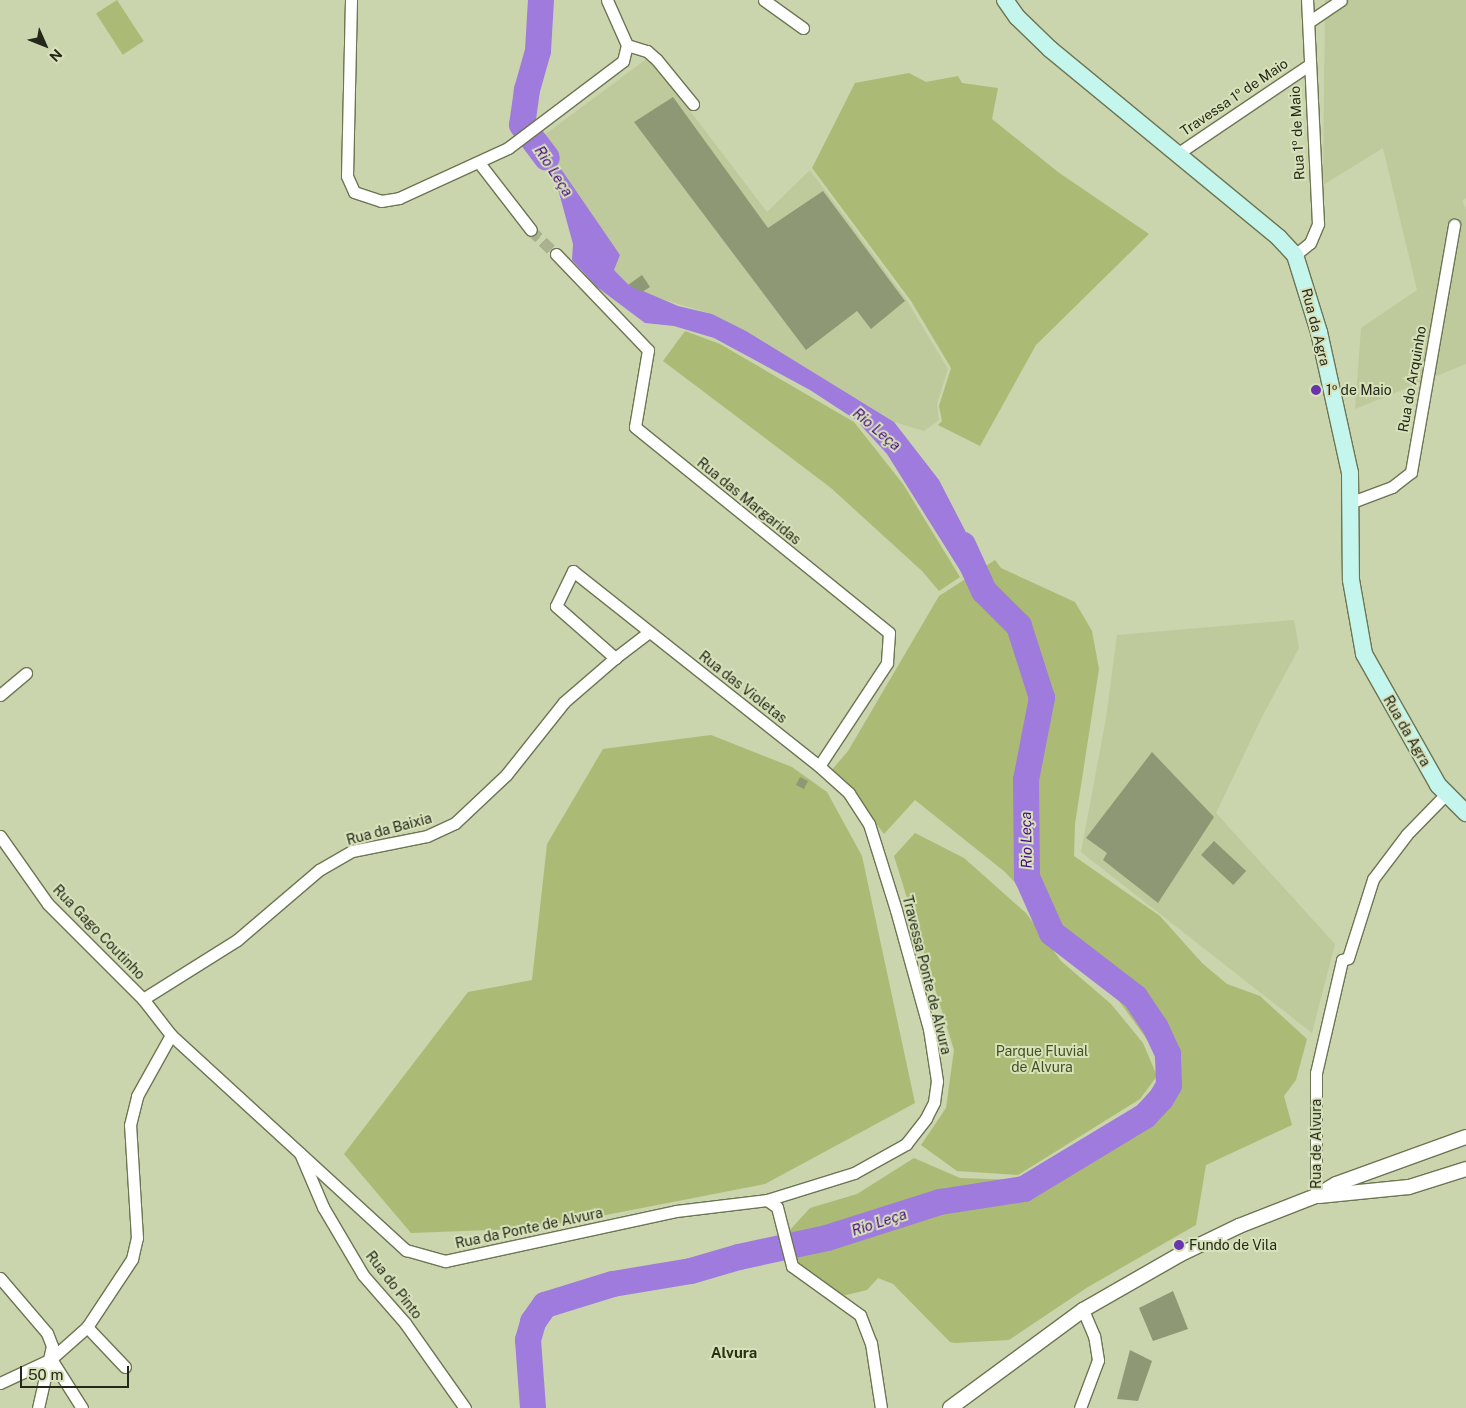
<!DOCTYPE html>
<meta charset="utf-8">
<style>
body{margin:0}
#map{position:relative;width:1466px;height:1408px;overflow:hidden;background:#cad4ad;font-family:"Public Sans",sans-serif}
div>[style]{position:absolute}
.built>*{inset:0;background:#beca9c}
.green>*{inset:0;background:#abbb75;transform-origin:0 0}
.water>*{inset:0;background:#9e7bdc}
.river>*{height:26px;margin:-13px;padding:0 13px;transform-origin:13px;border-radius:13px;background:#9e7bdc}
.building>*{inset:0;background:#8f9874;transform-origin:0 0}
.minor-tunnel>*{height:11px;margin-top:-5.5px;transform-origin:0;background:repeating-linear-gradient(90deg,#a9b18f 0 11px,transparent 0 16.5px)}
.roads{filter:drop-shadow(1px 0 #6d7552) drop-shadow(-1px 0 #6d7552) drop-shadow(0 1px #6d7552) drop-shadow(0 -1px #6d7552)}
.minor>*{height:11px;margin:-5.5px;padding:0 5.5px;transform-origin:5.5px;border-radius:5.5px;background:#fff}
.tertiary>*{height:14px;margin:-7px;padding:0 7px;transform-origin:7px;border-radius:7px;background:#fff}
.secondary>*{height:16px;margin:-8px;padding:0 8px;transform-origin:8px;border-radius:8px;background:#c5f6ee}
.dots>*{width:14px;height:14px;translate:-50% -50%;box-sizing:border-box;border:2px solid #d7e1ba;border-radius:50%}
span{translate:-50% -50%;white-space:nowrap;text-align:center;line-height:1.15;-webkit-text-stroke:4px #d7e1ba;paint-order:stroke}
.street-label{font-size:14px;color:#242719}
.poi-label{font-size:14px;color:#242719}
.left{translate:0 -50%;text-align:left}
.park-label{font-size:14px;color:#454f20}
.water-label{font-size:15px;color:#490a84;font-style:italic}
.neighbourhood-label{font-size:15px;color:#2b3211;font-weight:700}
.north{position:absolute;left:20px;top:20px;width:50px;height:50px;-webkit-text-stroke:4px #d7e1ba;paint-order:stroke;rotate:134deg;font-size:14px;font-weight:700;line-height:20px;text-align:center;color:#242719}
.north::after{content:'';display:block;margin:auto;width:18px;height:22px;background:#242719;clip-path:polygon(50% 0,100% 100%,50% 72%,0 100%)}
.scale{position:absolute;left:20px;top:1366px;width:109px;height:22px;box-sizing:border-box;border:2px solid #242719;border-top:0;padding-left:6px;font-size:15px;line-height:18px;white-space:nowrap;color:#242719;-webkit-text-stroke:4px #d7e1ba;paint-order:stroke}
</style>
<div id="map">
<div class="built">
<i style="clip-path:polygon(1325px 0,1466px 0,1466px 198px,1462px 201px,1466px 209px,1466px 364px,1355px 409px,1361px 328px,1417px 290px,1383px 148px,1323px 185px)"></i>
<i style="clip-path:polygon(649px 57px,767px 212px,810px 170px,906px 299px,948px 369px,937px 404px,939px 420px,924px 431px,894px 422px,746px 331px,712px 314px,638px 292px,614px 270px,620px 255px,539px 139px)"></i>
<i style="clip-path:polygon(1294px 620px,1299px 648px,1262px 717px,1216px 813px,1335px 944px,1312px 1033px,1081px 852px,1106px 718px,1117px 635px)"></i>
</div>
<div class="green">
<i style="left:117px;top:0;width:49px;height:25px;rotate:57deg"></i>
<i style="clip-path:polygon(909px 73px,926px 82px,958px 76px,962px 83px,998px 88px,992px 119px,1058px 172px,1149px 234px,1036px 345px,980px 446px,938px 425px,942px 421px,939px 406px,951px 368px,911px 301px,812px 168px,855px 83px)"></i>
<i style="clip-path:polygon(685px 331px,720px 344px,854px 422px,903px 484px,960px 577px,939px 591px,922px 571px,831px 488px,663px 361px)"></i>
<i style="clip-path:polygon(995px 560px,1001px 568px,1075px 602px,1092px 631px,1099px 669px,1075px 824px,1074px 856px,1160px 916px,1202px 963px,1227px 984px,1260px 996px,1307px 1039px,1296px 1080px,1284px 1096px,1292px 1125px,1206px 1165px,1196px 1225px,1088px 1287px,1009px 1340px,955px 1343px,950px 1342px,893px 1284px,878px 1278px,867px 1290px,838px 1297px,795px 1264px,789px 1231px,810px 1208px,857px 1194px,914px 1158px,960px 1178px,1019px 1180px,1138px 1110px,1159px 1086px,1159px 1056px,1119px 1001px,1044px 930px,1024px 892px,1005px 872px,915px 800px,884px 834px,852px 792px,831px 771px,848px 751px,939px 596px)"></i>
<i style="clip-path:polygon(711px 735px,792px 767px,827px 792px,862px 856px,915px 1103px,765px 1184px,539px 1228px,411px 1233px,344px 1154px,468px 992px,532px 980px,547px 844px,603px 749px)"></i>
<i style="clip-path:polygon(915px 833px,964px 858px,1026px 913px,1061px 961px,1111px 1004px,1143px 1043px,1157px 1076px,1140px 1099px,1018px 1175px,957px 1171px,921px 1145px,946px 1108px,954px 1050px,894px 856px)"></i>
</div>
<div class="water">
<i style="clip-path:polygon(537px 134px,620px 255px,614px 270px,629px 285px,678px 306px,712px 314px,746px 331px,894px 422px,939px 480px,990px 579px,963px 575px,887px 454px,856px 420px,810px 390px,714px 338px,674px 326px,645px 323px,597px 287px,572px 260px,573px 244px,555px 178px,533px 146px,525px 142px)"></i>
</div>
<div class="river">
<i style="left:541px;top:0;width:51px;rotate:93.4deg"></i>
<i style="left:538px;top:51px;width:41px;rotate:105.8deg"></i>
<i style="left:527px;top:90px;width:35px;rotate:98deg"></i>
<i style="left:522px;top:125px;width:41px;rotate:52.9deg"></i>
<i style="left:533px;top:1408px;width:68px;rotate:-94.2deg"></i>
<i style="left:528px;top:1340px;width:19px;rotate:-74deg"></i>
<i style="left:533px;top:1322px;width:21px;rotate:-55deg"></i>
<i style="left:545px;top:1305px;width:71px;rotate:-17.2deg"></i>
<i style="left:613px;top:1284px;width:79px;rotate:-9.5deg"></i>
<i style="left:691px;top:1271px;width:50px;rotate:-16.3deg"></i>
<i style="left:739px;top:1257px;width:90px;rotate:-12.2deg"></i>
<i style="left:827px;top:1238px;width:119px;rotate:-17.7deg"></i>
<i style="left:940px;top:1202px;width:85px;rotate:-8.8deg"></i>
<i style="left:1024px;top:1189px;width:141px;rotate:-31.1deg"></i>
<i style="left:1145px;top:1116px;width:23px;rotate:-47deg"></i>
<i style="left:1161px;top:1099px;width:16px;rotate:-60deg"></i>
<i style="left:1169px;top:1085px;width:31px;rotate:-92deg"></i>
<i style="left:1168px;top:1054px;width:29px;rotate:-115deg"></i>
<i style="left:1156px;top:1028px;width:37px;rotate:-124deg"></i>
<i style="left:1135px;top:997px;width:105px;rotate:-142.4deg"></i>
<i style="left:1052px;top:933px;width:61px;rotate:-114.1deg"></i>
<i style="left:1027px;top:877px;width:97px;rotate:-90.6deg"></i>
<i style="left:1026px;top:780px;width:84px;rotate:-79deg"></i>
<i style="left:1042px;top:698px;width:76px;rotate:-107.7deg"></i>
<i style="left:1019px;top:626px;width:49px;rotate:-135deg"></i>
<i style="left:984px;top:591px;width:51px;rotate:-114.5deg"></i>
</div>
<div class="building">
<i style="clip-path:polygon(673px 97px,768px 228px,823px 191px,905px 301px,871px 329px,857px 311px,806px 350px,634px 122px)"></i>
<i style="clip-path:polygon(642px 275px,650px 287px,642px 292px,628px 285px)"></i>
<i style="clip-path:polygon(1152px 752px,1214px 817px,1158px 903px,1103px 860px,1107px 853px,1086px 838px)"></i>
<i style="left:800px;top:777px;width:9px;height:9px;rotate:27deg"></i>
<i style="left:1214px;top:841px;width:44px;height:19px;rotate:43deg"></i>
<i style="clip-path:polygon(1173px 1291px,1188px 1329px,1153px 1341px,1139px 1308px)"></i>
<i style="clip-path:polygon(1130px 1350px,1152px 1361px,1138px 1401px,1117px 1399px)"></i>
</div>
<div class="minor-tunnel">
<i style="left:531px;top:230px;width:35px;rotate:44deg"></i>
</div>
<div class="roads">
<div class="minor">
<i style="left:351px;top:0;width:176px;rotate:91.3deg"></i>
<i style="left:347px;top:176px;width:17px;rotate:66deg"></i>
<i style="left:354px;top:192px;width:28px;rotate:18deg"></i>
<i style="left:381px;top:201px;width:18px;rotate:-9deg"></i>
<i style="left:399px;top:198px;width:120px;rotate:-24.6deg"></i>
<i style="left:508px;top:148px;width:144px;rotate:-37.1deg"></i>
<i style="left:623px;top:61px;width:16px;rotate:-76deg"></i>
<i style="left:627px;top:45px;width:49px;rotate:-114deg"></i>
<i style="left:764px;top:0;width:48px;rotate:35.7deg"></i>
<i style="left:1310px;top:21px;width:37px;rotate:-34deg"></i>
<i style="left:627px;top:45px;width:21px;rotate:17deg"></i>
<i style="left:647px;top:51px;width:13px;rotate:42deg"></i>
<i style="left:657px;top:60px;width:57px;rotate:50.7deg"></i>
<i style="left:1177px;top:154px;width:159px;rotate:-34deg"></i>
<i style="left:480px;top:164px;width:83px;rotate:52.3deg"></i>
<i style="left:556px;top:254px;width:133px;rotate:46.2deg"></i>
<i style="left:648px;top:350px;width:78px;rotate:99.6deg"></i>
<i style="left:635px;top:427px;width:327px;rotate:39deg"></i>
<i style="left:889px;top:633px;width:30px;rotate:94deg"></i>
<i style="left:887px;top:663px;width:123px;rotate:123.4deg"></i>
<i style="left:1295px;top:255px;width:19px;rotate:-39deg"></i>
<i style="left:1310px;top:243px;width:21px;rotate:-67deg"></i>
<i style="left:1318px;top:224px;width:224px;rotate:-92.8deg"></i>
<i style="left:1352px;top:502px;width:43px;rotate:-20.6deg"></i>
<i style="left:1392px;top:487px;width:24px;rotate:-38deg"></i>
<i style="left:1411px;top:472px;width:251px;rotate:-80.1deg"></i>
<i style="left:0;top:695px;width:34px;rotate:-40deg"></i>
<i style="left:0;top:836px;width:83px;rotate:54.8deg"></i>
<i style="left:48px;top:904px;width:134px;rotate:45deg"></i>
<i style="left:143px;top:999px;width:46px;rotate:52.1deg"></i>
<i style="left:171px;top:1035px;width:319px;rotate:42.5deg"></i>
<i style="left:406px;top:1250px;width:41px;rotate:15.8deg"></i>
<i style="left:445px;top:1261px;width:236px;rotate:-12.2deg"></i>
<i style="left:676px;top:1211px;width:92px;rotate:-6.9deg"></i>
<i style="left:767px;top:1200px;width:91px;rotate:-17.2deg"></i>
<i style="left:854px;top:1173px;width:60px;rotate:-29.1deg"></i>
<i style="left:906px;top:1144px;width:33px;rotate:-52deg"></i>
<i style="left:926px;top:1118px;width:18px;rotate:-63deg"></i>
<i style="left:934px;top:1102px;width:21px;rotate:-82deg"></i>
<i style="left:937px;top:1081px;width:53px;rotate:-98.7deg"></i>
<i style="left:929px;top:1029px;width:123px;rotate:-105.5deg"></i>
<i style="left:896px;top:910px;width:90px;rotate:-107.4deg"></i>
<i style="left:869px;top:824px;width:37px;rotate:-123deg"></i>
<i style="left:849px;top:793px;width:40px;rotate:-138deg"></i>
<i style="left:819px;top:766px;width:314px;rotate:-141.6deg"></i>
<i style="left:573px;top:571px;width:39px;rotate:116deg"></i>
<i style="left:556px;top:606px;width:79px;rotate:41.4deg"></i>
<i style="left:615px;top:658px;width:43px;rotate:-37.4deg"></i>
<i style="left:143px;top:999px;width:111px;rotate:-32.1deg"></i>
<i style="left:237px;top:940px;width:108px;rotate:-40.5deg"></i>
<i style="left:319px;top:870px;width:38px;rotate:-30deg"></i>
<i style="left:352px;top:851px;width:76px;rotate:-11.3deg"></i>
<i style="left:427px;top:836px;width:31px;rotate:-25deg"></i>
<i style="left:455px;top:823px;width:70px;rotate:-43.3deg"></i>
<i style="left:506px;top:775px;width:93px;rotate:-51.5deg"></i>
<i style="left:564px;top:702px;width:67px;rotate:-40.8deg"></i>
<i style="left:300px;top:1153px;width:59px;rotate:66.9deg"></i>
<i style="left:323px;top:1207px;width:79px;rotate:59.5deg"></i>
<i style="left:363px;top:1275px;width:64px;rotate:48.8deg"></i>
<i style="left:405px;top:1323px;width:104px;rotate:54.8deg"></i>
<i style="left:1316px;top:1196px;width:123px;rotate:-90deg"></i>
<i style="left:1316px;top:1073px;width:116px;rotate:-77deg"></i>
<i style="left:1342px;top:960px;width:6px;rotate:-18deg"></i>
<i style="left:1348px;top:958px;width:83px;rotate:-72.4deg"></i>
<i style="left:1373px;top:879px;width:56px;rotate:-52.9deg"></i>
<i style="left:1407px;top:834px;width:54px;rotate:-45.7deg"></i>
<i style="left:767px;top:1200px;width:12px;rotate:35deg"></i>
<i style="left:777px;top:1207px;width:61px;rotate:75.7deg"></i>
<i style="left:792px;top:1266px;width:84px;rotate:35.8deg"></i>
<i style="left:860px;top:1315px;width:30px;rotate:69deg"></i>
<i style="left:871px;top:1343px;width:66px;rotate:81.3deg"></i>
<i style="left:0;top:1278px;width:72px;rotate:49.5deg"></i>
<i style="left:47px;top:1333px;width:14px;rotate:69deg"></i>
<i style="left:52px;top:1346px;width:64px;rotate:102.7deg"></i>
<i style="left:87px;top:1327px;width:55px;rotate:46.5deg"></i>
<i style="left:51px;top:1359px;width:58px;rotate:57.7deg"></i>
<i style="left:0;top:1383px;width:56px;rotate:-25.2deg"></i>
<i style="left:51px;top:1359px;width:48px;rotate:-41.6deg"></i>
<i style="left:87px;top:1327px;width:82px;rotate:-56.5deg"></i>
<i style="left:132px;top:1259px;width:22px;rotate:-77deg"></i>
<i style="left:137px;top:1238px;width:113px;rotate:-93.5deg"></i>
<i style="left:130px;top:1125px;width:30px;rotate:-76deg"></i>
<i style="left:137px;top:1096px;width:70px;rotate:-60.9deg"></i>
<i style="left:1080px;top:1408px;width:51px;rotate:-69.4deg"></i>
<i style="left:1098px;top:1360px;width:24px;rotate:-99deg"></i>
<i style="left:1094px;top:1336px;width:28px;rotate:-113deg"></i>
</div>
<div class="tertiary">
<i style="left:1319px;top:1196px;width:90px;rotate:-5.7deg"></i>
<i style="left:1409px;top:1187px;width:60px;rotate:-17.5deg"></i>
<i style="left:950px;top:1408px;width:165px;rotate:-36.4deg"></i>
<i style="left:1083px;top:1310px;width:111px;rotate:-29.8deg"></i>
<i style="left:1179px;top:1255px;width:67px;rotate:-25.8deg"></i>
<i style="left:1239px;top:1226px;width:83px;rotate:-21.3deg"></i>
<i style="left:1316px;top:1196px;width:23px;rotate:-31deg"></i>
<i style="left:1336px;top:1184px;width:138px;rotate:-19.9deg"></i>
</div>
<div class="secondary">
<i style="left:1005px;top:0;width:21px;rotate:55deg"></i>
<i style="left:1017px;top:17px;width:46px;rotate:44.1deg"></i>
<i style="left:1050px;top:49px;width:297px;rotate:39.5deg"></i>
<i style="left:1279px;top:238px;width:23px;rotate:47deg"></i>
<i style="left:1295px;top:255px;width:81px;rotate:72.7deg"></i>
<i style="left:1319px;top:332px;width:144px;rotate:77.6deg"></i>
<i style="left:1350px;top:473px;width:107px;rotate:89.5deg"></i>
<i style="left:1351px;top:580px;width:75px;rotate:80deg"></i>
<i style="left:1364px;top:654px;width:150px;rotate:60.5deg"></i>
<i style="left:1438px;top:785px;width:40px;rotate:45deg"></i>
</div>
</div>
<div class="dots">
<i style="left:1316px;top:390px;background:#6935ac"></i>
<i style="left:1179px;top:1245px;background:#6935ac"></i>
</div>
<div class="street-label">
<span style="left:1234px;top:97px;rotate:-34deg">Travessa 1º de Maio</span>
<span style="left:1297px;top:133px;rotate:-93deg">Rua 1º de Maio</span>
<span style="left:1316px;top:327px;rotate:76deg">Rua da Agra</span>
<span style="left:1412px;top:379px;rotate:-80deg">Rua do Arquinho</span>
<span style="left:749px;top:501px;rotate:39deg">Rua das Margaridas</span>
<span style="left:743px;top:687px;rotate:38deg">Rua das Violetas</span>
<span style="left:1407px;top:731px;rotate:60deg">Rua da Agra</span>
<span style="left:389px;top:829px;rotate:-15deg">Rua da Baixia</span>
<span style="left:99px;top:932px;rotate:46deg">Rua Gago Coutinho</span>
<span style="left:927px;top:975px;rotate:76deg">Travessa Ponte de Alvura</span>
<span style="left:1316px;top:1144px;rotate:-90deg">Rua de Alvura</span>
<span style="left:529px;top:1228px;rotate:-12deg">Rua da Ponte de Alvura</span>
<span style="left:394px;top:1285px;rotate:52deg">Rua do Pinto</span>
</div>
<div class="poi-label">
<span class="left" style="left:1326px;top:390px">1º de Maio</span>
<span class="left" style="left:1189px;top:1245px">Fundo de Vila</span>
</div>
<div class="park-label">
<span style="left:1042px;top:1059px">Parque Fluvial<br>de Alvura</span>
</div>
<div class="water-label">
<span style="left:554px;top:171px;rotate:57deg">Rio Leça</span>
<span style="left:877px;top:429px;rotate:40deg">Rio Leça</span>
<span style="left:1026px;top:840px;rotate:-91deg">Rio Leça</span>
<span style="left:879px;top:1222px;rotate:-18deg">Rio Leça</span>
</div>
<div class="neighbourhood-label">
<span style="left:734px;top:1353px">Alvura</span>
</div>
<div class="north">N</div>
<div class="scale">50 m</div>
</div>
